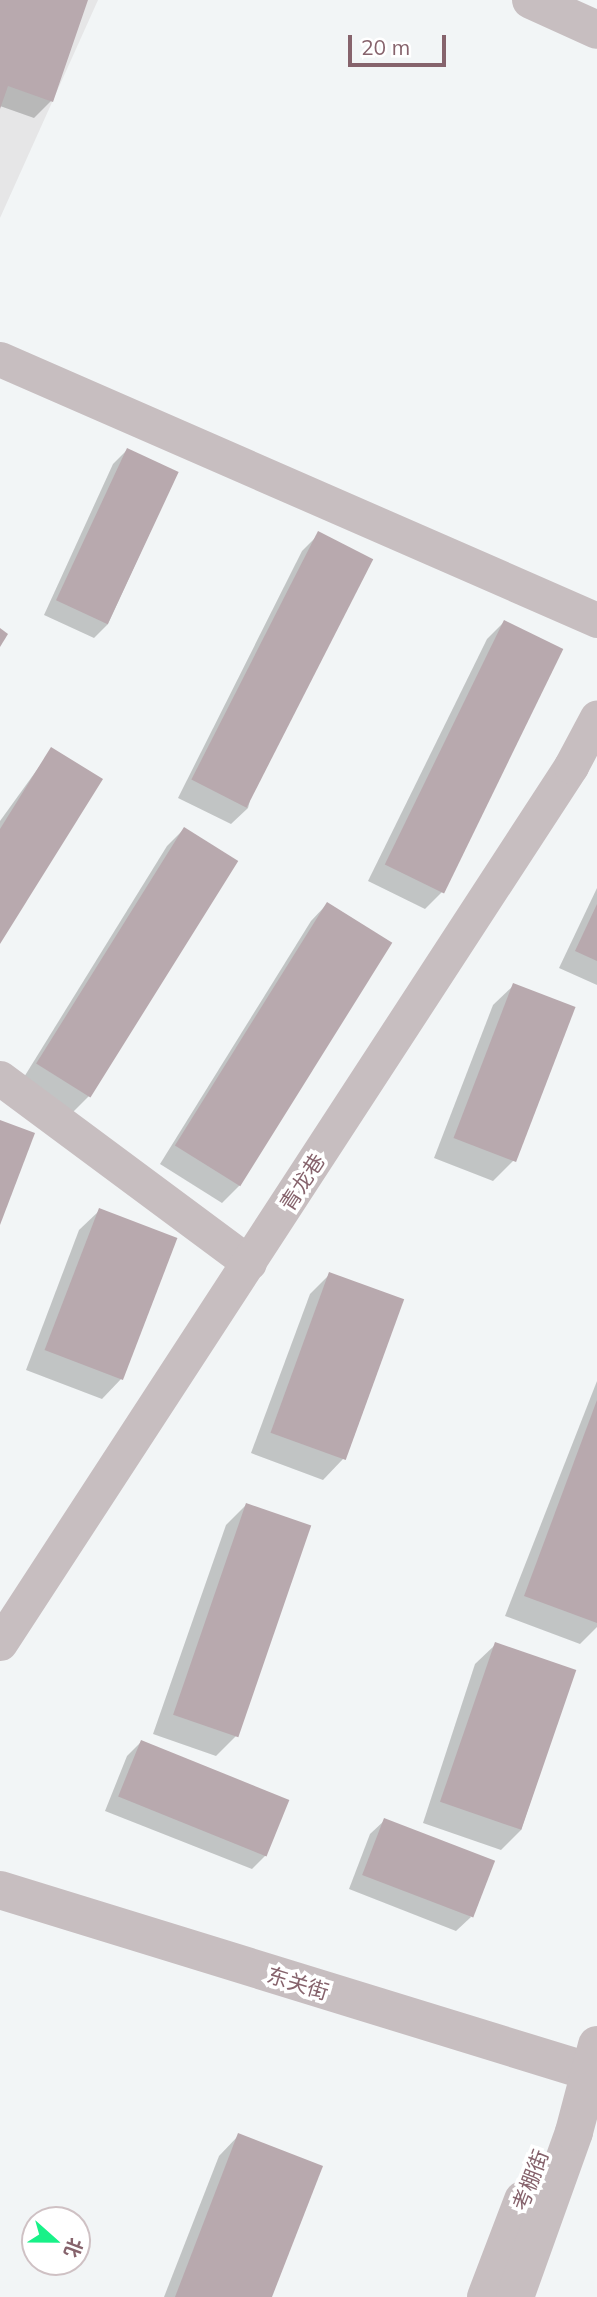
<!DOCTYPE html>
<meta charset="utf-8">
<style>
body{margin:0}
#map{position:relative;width:597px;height:2297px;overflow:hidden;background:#f2f5f6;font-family:Mulish,"Noto Sans SC",sans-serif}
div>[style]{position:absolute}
.built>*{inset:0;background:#e6e6e7}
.shadow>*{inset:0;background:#0003}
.building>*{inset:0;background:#b8a9ae;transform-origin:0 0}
.minor>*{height:35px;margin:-17.5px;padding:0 17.5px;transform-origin:17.5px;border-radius:17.5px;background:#c7bec0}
.tertiary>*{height:38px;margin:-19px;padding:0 19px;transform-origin:19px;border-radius:19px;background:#c7bec0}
span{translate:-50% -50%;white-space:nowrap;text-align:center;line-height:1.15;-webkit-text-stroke:7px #fff;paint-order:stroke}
.street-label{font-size:21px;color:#86636c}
.north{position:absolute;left:21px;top:2206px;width:70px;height:70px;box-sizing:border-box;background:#fff;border:2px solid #cfc1c4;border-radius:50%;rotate:111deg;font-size:19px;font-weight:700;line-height:28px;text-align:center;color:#86636c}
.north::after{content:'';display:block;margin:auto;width:24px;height:32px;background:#18f188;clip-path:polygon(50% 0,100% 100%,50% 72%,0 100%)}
.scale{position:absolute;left:348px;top:35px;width:98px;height:32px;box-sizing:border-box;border:4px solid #86636c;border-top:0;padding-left:9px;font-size:21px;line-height:24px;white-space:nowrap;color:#86636c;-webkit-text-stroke:5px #fff;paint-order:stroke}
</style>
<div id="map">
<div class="built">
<i style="clip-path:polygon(0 0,98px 0,0 218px)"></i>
</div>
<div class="shadow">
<i style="clip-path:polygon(0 0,86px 0,51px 101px,34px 118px,0 106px)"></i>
<i style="clip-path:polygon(127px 450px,177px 473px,108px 624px,94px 638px,44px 615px,113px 464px)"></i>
<i style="clip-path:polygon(319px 534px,248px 808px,231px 824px,178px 798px,302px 551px)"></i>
<i style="clip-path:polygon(504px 622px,442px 892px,425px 909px,368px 881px,487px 639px)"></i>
<i style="clip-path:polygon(52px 749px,0 941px,0 821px)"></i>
<i style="clip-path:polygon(184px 829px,235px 861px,89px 1096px,72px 1113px,21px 1082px,167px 846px)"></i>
<i style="clip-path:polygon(597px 888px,597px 985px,559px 968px)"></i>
<i style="clip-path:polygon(327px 904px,239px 1186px,222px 1203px,160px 1164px,311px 921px)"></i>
<i style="clip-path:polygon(514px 985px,513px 1161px,493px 1181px,434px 1158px,493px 1005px)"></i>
<i style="clip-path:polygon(100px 1210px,122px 1378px,102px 1399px,26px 1370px,79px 1230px)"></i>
<i style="clip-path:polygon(330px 1274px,343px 1459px,323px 1480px,251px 1453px,310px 1294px)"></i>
<i style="clip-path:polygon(597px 1381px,597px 1627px,580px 1644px,505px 1616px)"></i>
<i style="clip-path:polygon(246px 1505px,236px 1736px,216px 1756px,153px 1734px,226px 1525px)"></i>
<i style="clip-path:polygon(496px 1644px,574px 1671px,521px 1830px,501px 1850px,423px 1823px,475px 1664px)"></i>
<i style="clip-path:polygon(141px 1742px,266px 1855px,252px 1869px,105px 1811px,127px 1756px)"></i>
<i style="clip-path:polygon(385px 1820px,471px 1917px,456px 1931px,349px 1889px,370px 1834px)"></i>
<i style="clip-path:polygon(239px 2135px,270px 2297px,164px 2297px,219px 2156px)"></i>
</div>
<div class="building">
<i style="clip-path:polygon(0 0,88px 0,53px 102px,8px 86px,0 109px)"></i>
<i style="left:127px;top:448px;width:57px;height:168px;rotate:25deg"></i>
<i style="left:318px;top:531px;width:62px;height:279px;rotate:27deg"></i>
<i style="left:504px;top:620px;width:66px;height:272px;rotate:26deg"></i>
<i style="clip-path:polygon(0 628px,8px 634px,0 647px)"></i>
<i style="clip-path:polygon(51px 747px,103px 779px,0 944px,0 829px)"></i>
<i style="left:184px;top:827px;width:64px;height:279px;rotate:32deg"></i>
<i style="left:327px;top:902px;width:77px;height:287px;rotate:32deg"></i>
<i style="clip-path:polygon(597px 904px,597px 961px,575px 951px)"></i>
<i style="left:513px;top:983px;width:67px;height:166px;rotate:21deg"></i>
<i style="clip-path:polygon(0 1120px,35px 1133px,0 1225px)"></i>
<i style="left:99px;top:1208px;width:84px;height:152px;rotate:21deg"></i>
<i style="left:329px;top:1272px;width:80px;height:171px;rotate:20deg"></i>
<i style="clip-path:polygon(597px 1400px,597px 1623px,524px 1596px)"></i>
<i style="left:246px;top:1503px;width:69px;height:224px;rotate:19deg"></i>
<i style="left:495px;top:1642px;width:86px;height:169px;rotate:19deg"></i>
<i style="left:141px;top:1740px;width:160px;height:61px;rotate:22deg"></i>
<i style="left:384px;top:1818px;width:119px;height:61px;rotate:21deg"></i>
<i style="clip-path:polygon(238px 2133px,323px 2166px,272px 2297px,175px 2297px)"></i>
</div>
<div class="minor">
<i style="left:0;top:359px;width:652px;rotate:23.61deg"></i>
<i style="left:0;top:1078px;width:310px;rotate:36.6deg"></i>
<i style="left:0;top:1643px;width:1047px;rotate:-56.93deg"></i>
<i style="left:571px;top:766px;width:55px;rotate:-62deg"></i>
</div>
<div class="tertiary">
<i style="left:531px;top:0;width:72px;rotate:24.4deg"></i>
<i style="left:0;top:1890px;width:625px;rotate:17.13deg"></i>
<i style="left:486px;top:2297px;width:104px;rotate:-69.1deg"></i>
<i style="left:515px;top:2297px;width:175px;rotate:-70.3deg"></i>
<i style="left:574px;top:2132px;width:90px;rotate:-75.2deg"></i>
</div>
<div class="street-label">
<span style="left:302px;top:1182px;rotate:-57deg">青龙巷</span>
<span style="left:298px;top:1983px;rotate:17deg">东关街</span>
<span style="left:530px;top:2180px;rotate:-69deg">考棚街</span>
</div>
<div class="north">北</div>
<div class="scale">20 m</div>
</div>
